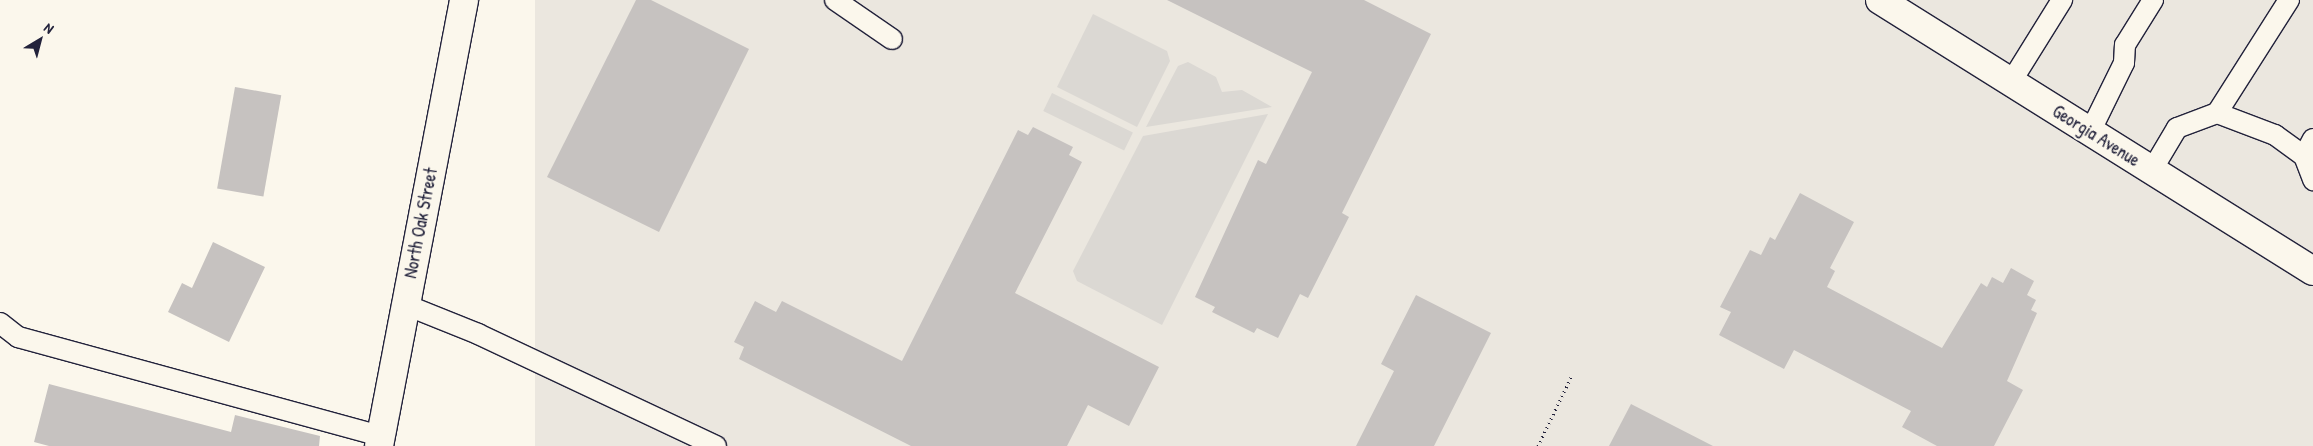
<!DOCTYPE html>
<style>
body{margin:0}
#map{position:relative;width:2313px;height:446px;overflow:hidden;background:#fbf7ec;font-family:"Patrick Hand",sans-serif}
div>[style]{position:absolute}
.built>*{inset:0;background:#ebe7df;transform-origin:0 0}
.green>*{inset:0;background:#dbd8d3;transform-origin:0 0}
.building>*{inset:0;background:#c6c2c0;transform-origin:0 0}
.path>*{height:3px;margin-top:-1.5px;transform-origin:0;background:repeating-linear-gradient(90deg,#22223b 0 1px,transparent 0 5px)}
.roads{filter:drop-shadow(1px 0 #22223b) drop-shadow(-1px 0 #22223b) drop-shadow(0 1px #22223b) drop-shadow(0 -1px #22223b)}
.service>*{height:20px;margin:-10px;padding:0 10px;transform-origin:10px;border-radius:10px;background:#fbf7ec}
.minor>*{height:28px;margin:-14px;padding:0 14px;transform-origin:14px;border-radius:14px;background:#fbf7ec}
.tertiary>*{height:28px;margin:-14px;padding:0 14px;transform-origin:14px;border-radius:14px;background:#fbf7ec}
span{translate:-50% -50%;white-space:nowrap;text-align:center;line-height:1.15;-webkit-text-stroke:4px #fbf7ec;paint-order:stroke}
.street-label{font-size:18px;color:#22223b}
.north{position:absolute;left:15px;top:15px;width:50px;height:50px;-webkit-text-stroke:4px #fbf7ec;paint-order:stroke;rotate:37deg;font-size:14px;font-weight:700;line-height:20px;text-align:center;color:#22223b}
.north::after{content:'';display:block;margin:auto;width:18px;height:22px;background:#22223b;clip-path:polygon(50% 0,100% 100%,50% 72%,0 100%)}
</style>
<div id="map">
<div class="built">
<i style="left:535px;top:0;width:1778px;height:457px"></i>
</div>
<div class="green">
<i style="clip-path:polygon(1093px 14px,1167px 51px,1170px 61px,1137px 127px,1057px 87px)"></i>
<i style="clip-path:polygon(1188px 62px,1216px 77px,1222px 92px,1242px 90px,1272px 107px,1146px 127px,1178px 66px)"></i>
<i style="left:1052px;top:93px;width:90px;height:20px;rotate:26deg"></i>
<i style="clip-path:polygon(1268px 114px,1162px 325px,1077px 281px,1073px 271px,1143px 136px)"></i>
</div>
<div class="building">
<i style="clip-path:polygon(636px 0,651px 0,749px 49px,659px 232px,547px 177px)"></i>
<i style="clip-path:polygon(1167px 0,1364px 0,1431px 34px,1342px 213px,1349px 217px,1308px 298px,1300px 294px,1278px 338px,1257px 328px,1254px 333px,1212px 312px,1215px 307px,1195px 297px,1258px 160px,1266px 164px,1312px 72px)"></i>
<i style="left:235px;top:87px;width:47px;height:103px;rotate:10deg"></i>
<i style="clip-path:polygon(1033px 127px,1073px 147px,1069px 155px,1082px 162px,1015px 293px,1159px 367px,1129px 426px,1088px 405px,1067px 446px,911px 446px,739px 359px,744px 347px,734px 342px,755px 301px,776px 312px,782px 301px,902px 361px,1018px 130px,1028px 135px)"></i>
<i style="clip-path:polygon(1800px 193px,1854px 222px,1830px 268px,1835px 271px,1827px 287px,1942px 348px,1981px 283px,1987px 287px,1992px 277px,2003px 283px,2011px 268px,2034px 281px,2027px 295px,2036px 300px,2031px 310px,2037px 313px,2007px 381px,2023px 390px,1994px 446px,1937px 446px,1902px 427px,1911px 411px,1794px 350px,1784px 369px,1719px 335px,1731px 312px,1720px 307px,1750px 250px,1761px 255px,1770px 237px,1775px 240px)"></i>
<i style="clip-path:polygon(213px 242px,265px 267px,229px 342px,168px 312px,182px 283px,192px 288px)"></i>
<i style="clip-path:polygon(1416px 295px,1491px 333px,1434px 446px,1356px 446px,1394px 371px,1381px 364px)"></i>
<i style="clip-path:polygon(49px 384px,231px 432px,235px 415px,320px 436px,319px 446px,49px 446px,34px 442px)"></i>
<i style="clip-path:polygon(1631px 404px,1713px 446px,1609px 446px)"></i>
</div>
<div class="path">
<i style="left:1538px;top:446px;width:79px;rotate:-64.4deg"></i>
</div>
<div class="roads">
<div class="service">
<i style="left:835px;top:0;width:69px;rotate:34.4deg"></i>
<i style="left:2011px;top:82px;width:97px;rotate:-58.1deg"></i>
<i style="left:2217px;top:113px;width:62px;rotate:20.8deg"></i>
<i style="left:2275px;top:135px;width:36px;rotate:36deg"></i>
<i style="left:2090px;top:132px;width:77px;rotate:-63.8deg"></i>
<i style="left:2124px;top:63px;width:18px;rotate:-87deg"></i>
<i style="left:2125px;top:45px;width:53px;rotate:-58.1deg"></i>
<i style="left:2313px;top:139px;width:19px;rotate:118deg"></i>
<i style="left:2304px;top:156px;width:26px;rotate:69deg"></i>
<i style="left:2152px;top:170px;width:49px;rotate:-59.2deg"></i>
<i style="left:2177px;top:128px;width:43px;rotate:-20.6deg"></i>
<i style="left:2217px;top:113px;width:134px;rotate:-57.5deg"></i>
<i style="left:406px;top:305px;width:78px;rotate:21.9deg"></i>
<i style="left:478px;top:334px;width:263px;rotate:25.2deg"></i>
<i style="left:0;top:323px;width:23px;rotate:38deg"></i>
<i style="left:18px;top:337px;width:375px;rotate:15.3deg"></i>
</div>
<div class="minor">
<i style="left:1880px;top:0;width:511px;rotate:32.04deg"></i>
</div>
<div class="tertiary">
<i style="left:379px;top:446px;width:454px;rotate:-79.2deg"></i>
</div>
</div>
<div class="street-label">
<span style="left:2096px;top:136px;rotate:32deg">Georgia Avenue</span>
<span style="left:421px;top:223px;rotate:-79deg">North Oak Street</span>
</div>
<div class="north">N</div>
</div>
